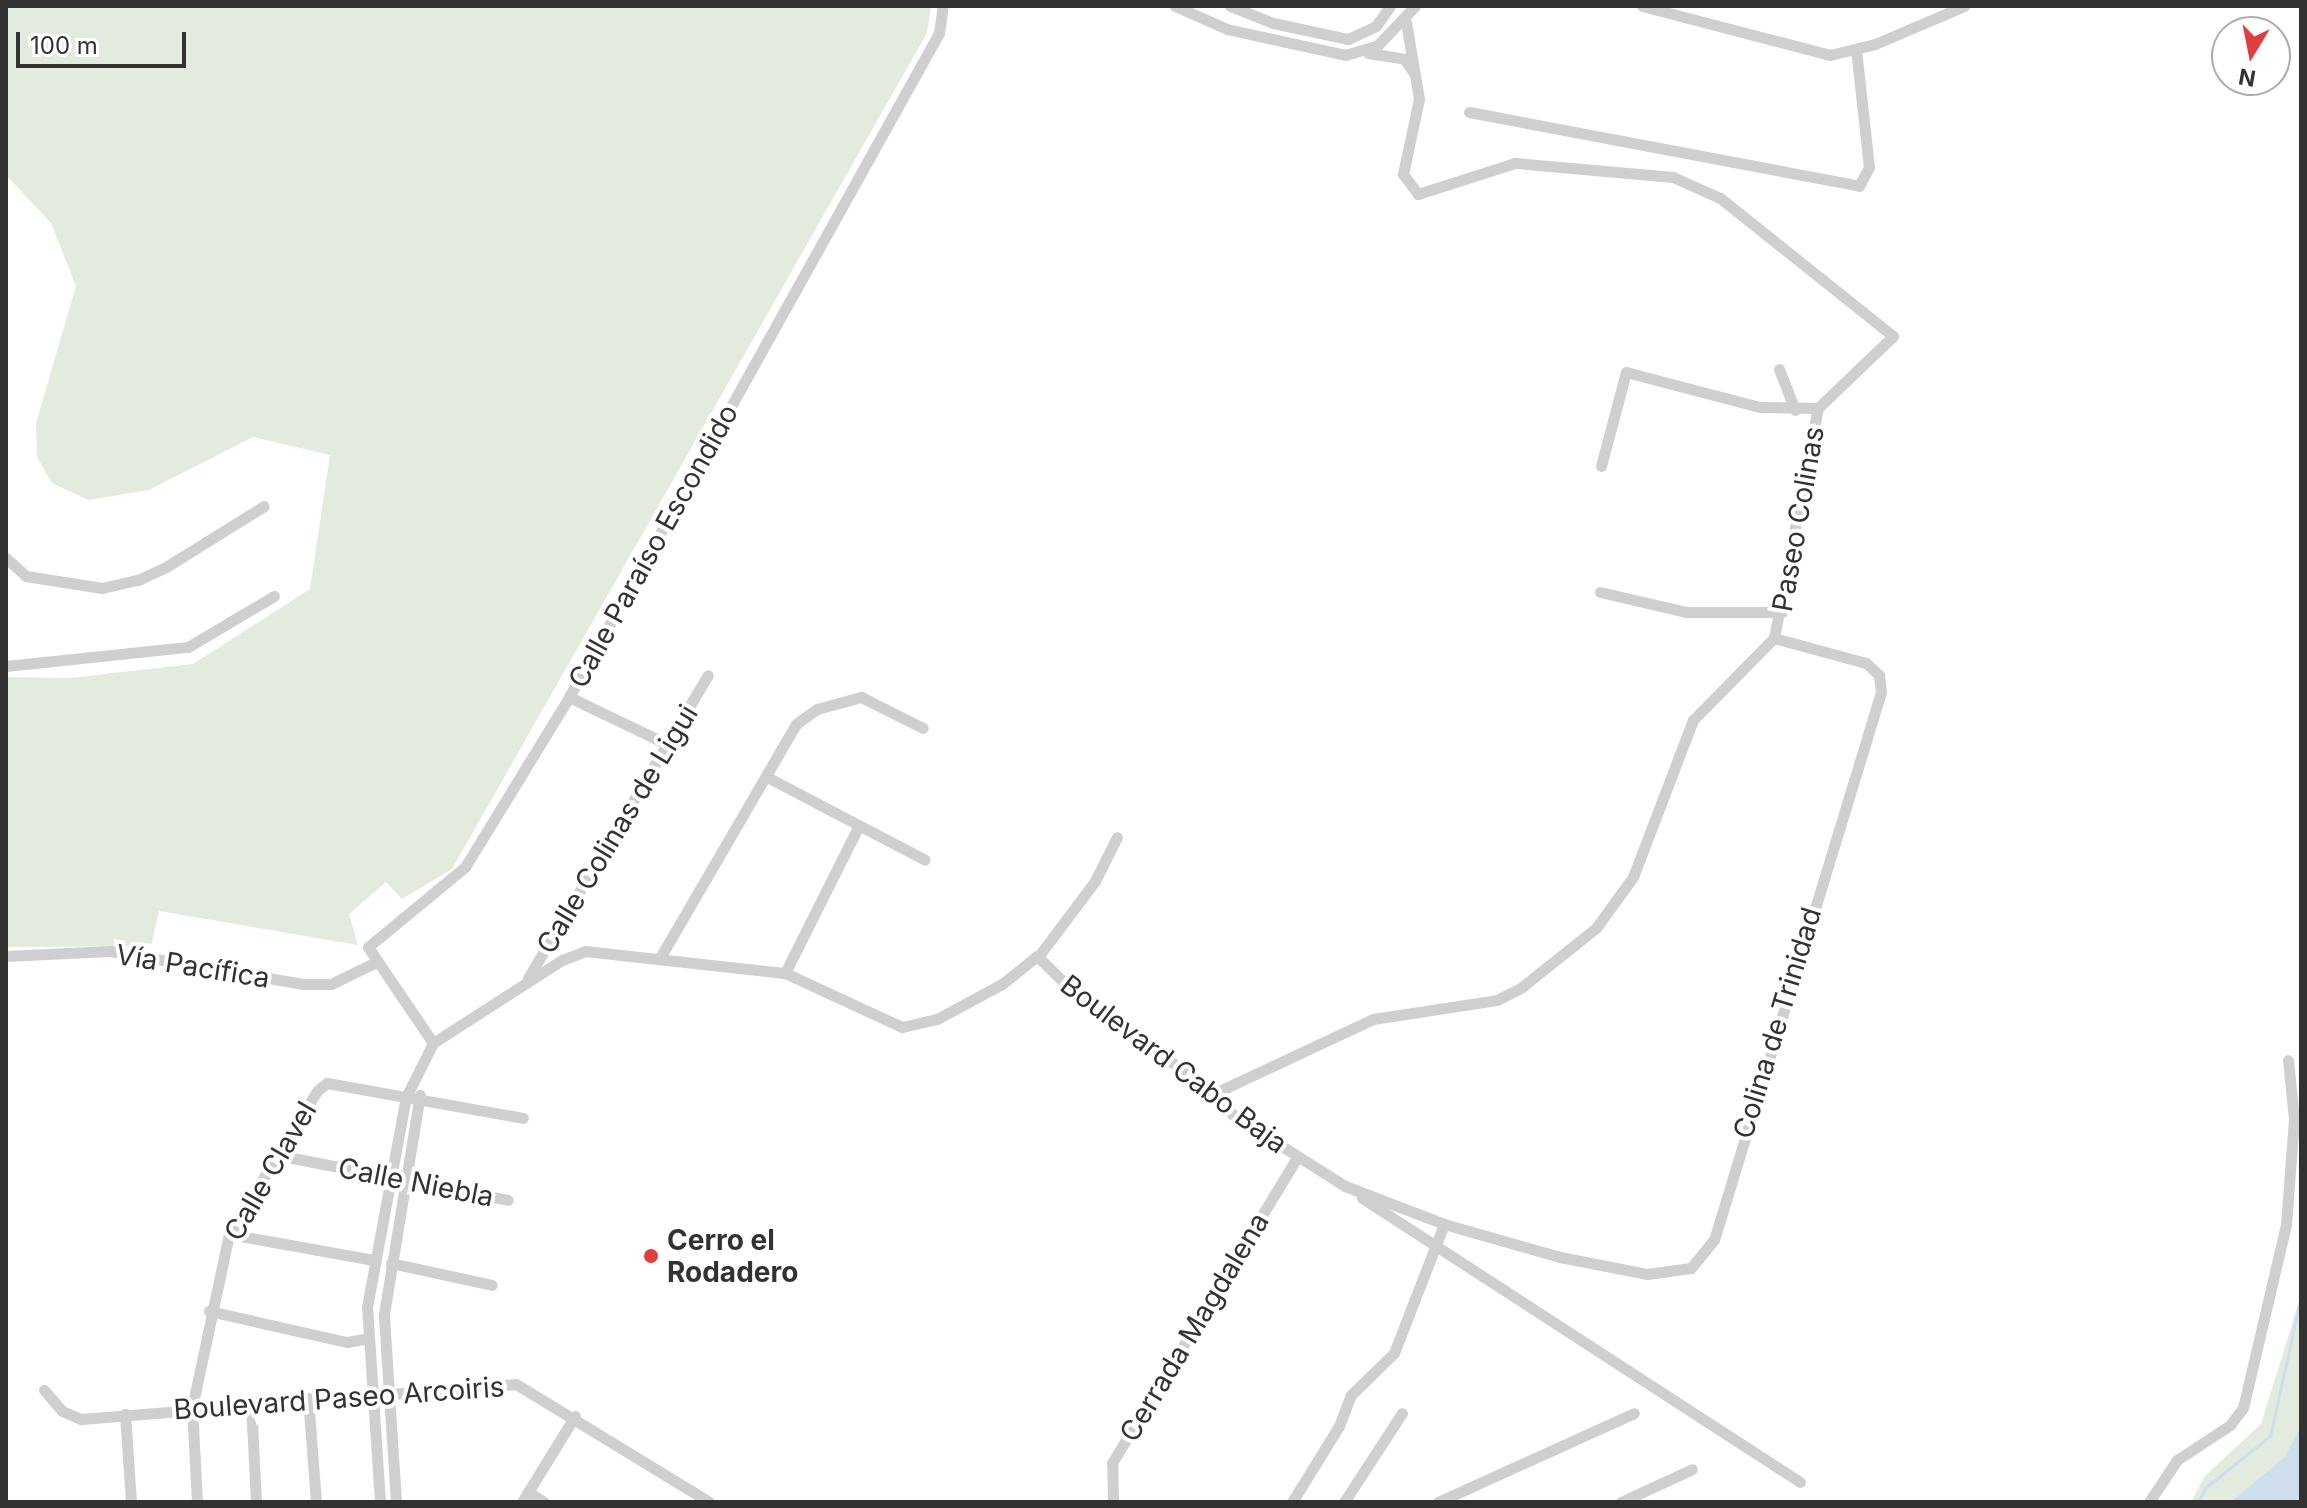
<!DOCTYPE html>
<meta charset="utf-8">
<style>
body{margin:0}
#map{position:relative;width:2307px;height:1508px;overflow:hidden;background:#fff;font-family:Inter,sans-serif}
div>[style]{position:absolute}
.green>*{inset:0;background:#e3eade}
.water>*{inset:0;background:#cedeec}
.stream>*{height:3px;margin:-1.5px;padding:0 1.5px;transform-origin:1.5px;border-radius:1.5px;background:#cedeec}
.minor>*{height:11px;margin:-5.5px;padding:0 5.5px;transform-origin:5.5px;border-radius:5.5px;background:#cfcfcf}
.dots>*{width:22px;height:22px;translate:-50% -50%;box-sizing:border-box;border:4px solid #fff;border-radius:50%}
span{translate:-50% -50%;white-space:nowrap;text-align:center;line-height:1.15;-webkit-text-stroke:8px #fff;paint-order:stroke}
.street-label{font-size:28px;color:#323232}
.poi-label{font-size:28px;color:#323232;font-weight:700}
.left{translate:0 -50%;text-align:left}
.frame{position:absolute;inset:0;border:8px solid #323232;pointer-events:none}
.north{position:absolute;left:2211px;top:16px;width:80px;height:80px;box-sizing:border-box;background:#fff;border:2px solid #adadad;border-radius:50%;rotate:190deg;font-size:22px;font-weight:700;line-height:32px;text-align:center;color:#323232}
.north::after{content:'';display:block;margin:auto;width:28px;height:36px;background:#df403d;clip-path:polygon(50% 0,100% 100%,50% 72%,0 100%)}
.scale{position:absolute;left:16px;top:32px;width:170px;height:36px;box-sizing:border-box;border:4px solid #323232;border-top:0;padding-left:10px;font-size:24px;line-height:28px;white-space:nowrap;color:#323232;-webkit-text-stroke:6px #fff;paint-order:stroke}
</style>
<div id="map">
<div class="green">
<i style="clip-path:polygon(6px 6px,931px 6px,927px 33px,452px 869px,402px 899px,386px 882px,349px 914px,358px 945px,159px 911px,151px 946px,6px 947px,6px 677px,70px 678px,193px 664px,310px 589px,330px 455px,253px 437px,149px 490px,88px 500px,52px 483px,37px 457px,36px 423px,76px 286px,51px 223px,6px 175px)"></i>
<i style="clip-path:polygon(2301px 1295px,2301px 1502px,2191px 1502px,2205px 1476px,2261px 1424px)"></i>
</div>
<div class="water">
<i style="clip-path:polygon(2301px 1426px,2301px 1502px,2231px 1502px,2284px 1458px)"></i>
</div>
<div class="stream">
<i style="left:2198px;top:1502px;width:16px;rotate:-63deg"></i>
<i style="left:2205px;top:1488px;width:83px;rotate:-38.7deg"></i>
<i style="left:2270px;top:1436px;width:143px;rotate:-77.5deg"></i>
</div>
<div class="minor">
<i style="left:1175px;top:6px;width:57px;rotate:23.9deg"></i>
<i style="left:1227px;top:29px;width:121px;rotate:12.4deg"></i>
<i style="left:1345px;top:55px;width:33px;rotate:-16deg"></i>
<i style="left:1377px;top:46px;width:55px;rotate:-46.5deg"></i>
<i style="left:1230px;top:6px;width:46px;rotate:21.6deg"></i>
<i style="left:1273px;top:23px;width:77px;rotate:12deg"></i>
<i style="left:1348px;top:39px;width:31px;rotate:-25deg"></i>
<i style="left:1376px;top:26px;width:24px;rotate:-55deg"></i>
<i style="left:1642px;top:6px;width:194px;rotate:14.6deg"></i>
<i style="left:1830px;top:55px;width:46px;rotate:-13.7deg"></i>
<i style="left:1875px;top:44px;width:97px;rotate:-23.1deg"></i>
<i style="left:1368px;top:53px;width:36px;rotate:9deg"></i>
<i style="left:1404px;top:59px;width:17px;rotate:54deg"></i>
<i style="left:1469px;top:112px;width:397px;rotate:10.7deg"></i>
<i style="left:1859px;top:186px;width:21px;rotate:-62deg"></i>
<i style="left:1869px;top:167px;width:118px;rotate:-96.3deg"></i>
<i style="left:1779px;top:369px;width:44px;rotate:68.7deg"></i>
<i style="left:1601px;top:466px;width:97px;rotate:-75.1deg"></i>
<i style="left:1626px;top:372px;width:138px;rotate:14.7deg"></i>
<i style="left:1759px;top:407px;width:59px;rotate:1deg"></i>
<i style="left:6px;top:558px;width:27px;rotate:42deg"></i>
<i style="left:26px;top:576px;width:77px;rotate:9deg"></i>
<i style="left:102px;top:588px;width:37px;rotate:-13deg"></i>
<i style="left:138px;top:580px;width:31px;rotate:-25deg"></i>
<i style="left:166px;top:567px;width:115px;rotate:-31.9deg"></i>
<i style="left:1600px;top:592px;width:88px;rotate:13.1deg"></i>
<i style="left:1686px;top:612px;width:96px"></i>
<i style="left:6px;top:666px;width:183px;rotate:-6deg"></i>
<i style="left:188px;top:647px;width:100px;rotate:-30.7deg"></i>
<i style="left:569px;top:697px;width:111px;rotate:25.6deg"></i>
<i style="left:767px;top:777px;width:178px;rotate:27.7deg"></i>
<i style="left:6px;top:956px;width:104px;rotate:-2.8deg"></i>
<i style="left:110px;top:951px;width:196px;rotate:9.7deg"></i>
<i style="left:303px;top:984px;width:28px"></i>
<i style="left:331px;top:984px;width:48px;rotate:-26deg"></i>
<i style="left:661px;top:956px;width:268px;rotate:-59.8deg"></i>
<i style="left:796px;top:724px;width:26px;rotate:-36deg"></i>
<i style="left:817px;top:709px;width:46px;rotate:-15.3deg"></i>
<i style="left:861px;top:697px;width:69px;rotate:26.6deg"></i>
<i style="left:1038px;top:957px;width:95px;rotate:-53.1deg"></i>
<i style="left:1095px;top:881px;width:49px;rotate:-63.4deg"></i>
<i style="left:785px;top:973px;width:165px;rotate:-63.4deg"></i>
<i style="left:528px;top:978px;width:352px;rotate:-59.3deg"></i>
<i style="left:433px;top:1043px;width:116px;rotate:-124.1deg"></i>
<i style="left:368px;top:947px;width:126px;rotate:-39.5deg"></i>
<i style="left:465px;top:867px;width:199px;rotate:-58.5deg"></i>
<i style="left:569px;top:697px;width:760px;rotate:-60.87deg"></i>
<i style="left:939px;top:33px;width:27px;rotate:-82deg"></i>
<i style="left:1215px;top:1093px;width:174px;rotate:-25.1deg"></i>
<i style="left:1373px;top:1019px;width:125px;rotate:-8.7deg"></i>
<i style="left:1497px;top:1000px;width:28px;rotate:-27deg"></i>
<i style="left:1522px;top:987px;width:95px;rotate:-38.6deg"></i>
<i style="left:1596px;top:928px;width:63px;rotate:-54deg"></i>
<i style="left:1633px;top:877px;width:168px;rotate:-69.1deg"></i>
<i style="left:1693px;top:720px;width:115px;rotate:-45.4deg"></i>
<i style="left:1774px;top:638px;width:234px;rotate:-79.2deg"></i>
<i style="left:1818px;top:408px;width:104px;rotate:-43.8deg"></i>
<i style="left:1893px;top:336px;width:221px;rotate:-141.4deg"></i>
<i style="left:1720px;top:198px;width:51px;rotate:-155.9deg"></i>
<i style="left:1673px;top:177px;width:159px;rotate:-174.9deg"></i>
<i style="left:1515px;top:163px;width:102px;rotate:162.3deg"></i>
<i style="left:1418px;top:194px;width:25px;rotate:-127deg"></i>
<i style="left:1403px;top:174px;width:77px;rotate:-78deg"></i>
<i style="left:1419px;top:99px;width:78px;rotate:-99.6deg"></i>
<i style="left:277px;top:1155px;width:235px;rotate:11deg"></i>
<i style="left:1362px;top:1198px;width:522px;rotate:32.96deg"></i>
<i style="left:229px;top:1234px;width:147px;rotate:10.2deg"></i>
<i style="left:391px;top:1263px;width:103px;rotate:12.3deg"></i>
<i style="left:209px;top:1311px;width:141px;rotate:12.7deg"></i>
<i style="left:347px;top:1342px;width:22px;rotate:-10deg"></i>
<i style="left:44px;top:1390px;width:28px;rotate:49deg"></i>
<i style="left:62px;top:1411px;width:21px;rotate:23deg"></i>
<i style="left:81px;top:1419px;width:436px;rotate:-4.6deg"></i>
<i style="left:516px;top:1384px;width:226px;rotate:31.4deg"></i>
<i style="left:308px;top:1398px;width:104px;rotate:85.6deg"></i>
<i style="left:251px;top:1403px;width:99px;rotate:87.1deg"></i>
<i style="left:125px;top:1414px;width:88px;rotate:86.1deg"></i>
<i style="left:528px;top:1492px;width:19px;rotate:32deg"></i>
<i style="left:197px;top:1502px;width:94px;rotate:-93deg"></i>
<i style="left:192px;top:1408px;width:178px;rotate:-78deg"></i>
<i style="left:229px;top:1234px;width:168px;rotate:-58.4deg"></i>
<i style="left:317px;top:1091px;width:13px;rotate:-39deg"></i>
<i style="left:327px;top:1083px;width:199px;rotate:10.1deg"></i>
<i style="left:380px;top:1502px;width:195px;rotate:-93.8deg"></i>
<i style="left:367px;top:1307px;width:214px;rotate:-79.5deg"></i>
<i style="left:406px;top:1097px;width:60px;rotate:-63.4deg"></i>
<i style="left:433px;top:1043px;width:153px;rotate:-32.8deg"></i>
<i style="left:562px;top:960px;width:25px;rotate:-21deg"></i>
<i style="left:585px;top:951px;width:201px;rotate:6.3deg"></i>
<i style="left:785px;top:973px;width:129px;rotate:24.8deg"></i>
<i style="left:902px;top:1027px;width:36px;rotate:-13deg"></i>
<i style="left:937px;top:1019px;width:74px;rotate:-28.3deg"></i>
<i style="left:1002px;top:984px;width:45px;rotate:-38.7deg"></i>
<i style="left:1037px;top:956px;width:57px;rotate:44.3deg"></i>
<i style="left:1078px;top:996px;width:168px;rotate:35.3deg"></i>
<i style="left:1215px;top:1093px;width:28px;rotate:51deg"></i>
<i style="left:1233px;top:1115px;width:133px;rotate:32.4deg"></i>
<i style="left:1345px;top:1186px;width:106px;rotate:21deg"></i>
<i style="left:1444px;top:1224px;width:121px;rotate:15.9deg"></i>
<i style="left:1560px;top:1257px;width:89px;rotate:11.1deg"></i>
<i style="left:1647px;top:1274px;width:44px;rotate:-7.8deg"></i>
<i style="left:1691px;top:1268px;width:36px;rotate:-51deg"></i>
<i style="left:1714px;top:1240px;width:573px;rotate:-73.05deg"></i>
<i style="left:1881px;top:692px;width:17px;rotate:-97deg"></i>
<i style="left:1879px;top:675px;width:18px;rotate:-137deg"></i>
<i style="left:1866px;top:663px;width:95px;rotate:-164.8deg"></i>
<i style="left:396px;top:1502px;width:188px;rotate:-93.7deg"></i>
<i style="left:384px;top:1314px;width:222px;rotate:-80.7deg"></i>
<i style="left:522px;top:1502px;width:101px;rotate:-58.4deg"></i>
<i style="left:1113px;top:1502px;width:39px;rotate:-91deg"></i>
<i style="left:1112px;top:1463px;width:358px;rotate:-58.8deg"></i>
<i style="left:1292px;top:1502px;width:89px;rotate:-58.3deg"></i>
<i style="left:1339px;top:1426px;width:33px;rotate:-69deg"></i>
<i style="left:1351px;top:1395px;width:60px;rotate:-44.3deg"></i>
<i style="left:1394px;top:1353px;width:138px;rotate:-68.8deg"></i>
<i style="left:1344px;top:1502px;width:106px;rotate:-56.9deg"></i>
<i style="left:1438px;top:1502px;width:215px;rotate:-24.4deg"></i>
<i style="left:1621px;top:1502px;width:78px;rotate:-24.9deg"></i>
<i style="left:2149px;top:1502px;width:50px;rotate:-56.3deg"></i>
<i style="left:2177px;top:1460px;width:64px;rotate:-33.4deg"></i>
<i style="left:2230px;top:1425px;width:21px;rotate:-53deg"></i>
<i style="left:2243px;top:1408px;width:188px;rotate:-76.8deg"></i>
<i style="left:2286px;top:1225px;width:106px;rotate:-85.7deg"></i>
<i style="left:2294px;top:1119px;width:59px;rotate:-95.8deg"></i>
</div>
<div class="dots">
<i style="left:651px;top:1256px;background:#df403d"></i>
</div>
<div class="street-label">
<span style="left:1798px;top:519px;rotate:-80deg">Paseo Colinas</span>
<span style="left:653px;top:546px;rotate:-61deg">Calle Paraíso Escondido</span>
<span style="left:617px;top:829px;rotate:-59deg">Calle Colinas de Ligui</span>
<span style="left:193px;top:966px;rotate:9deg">Vía Pacífica</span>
<span style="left:1777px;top:1023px;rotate:-73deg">Colina de Trinidad</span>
<span style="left:1174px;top:1064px;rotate:37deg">Boulevard Cabo Baja</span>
<span style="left:270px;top:1171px;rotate:-60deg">Calle Clavel</span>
<span style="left:416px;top:1182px;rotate:11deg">Calle Niebla</span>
<span style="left:1194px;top:1327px;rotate:-59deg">Cerrada Magdalena</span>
<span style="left:339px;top:1398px;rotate:-4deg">Boulevard Paseo Arcoiris</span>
</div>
<div class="poi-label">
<span class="left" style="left:667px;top:1256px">Cerro el<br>Rodadero</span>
</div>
<div class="frame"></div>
<div class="north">N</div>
<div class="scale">100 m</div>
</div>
